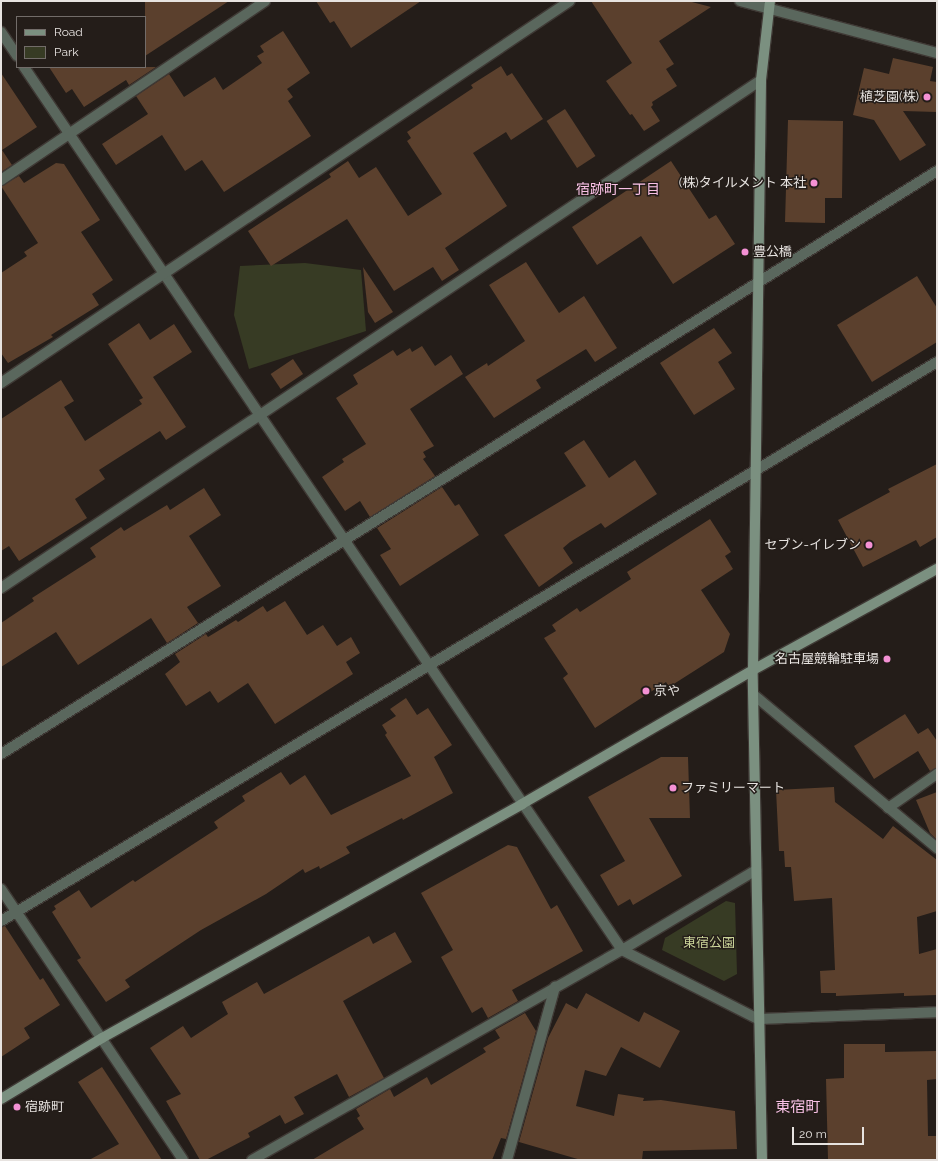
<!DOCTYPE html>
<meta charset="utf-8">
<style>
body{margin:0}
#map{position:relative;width:938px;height:1161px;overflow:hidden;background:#241d19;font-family:Raleway,"Noto Sans JP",sans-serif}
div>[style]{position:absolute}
.green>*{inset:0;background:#373b24}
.building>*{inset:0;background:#5b402d;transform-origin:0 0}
.roads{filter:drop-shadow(1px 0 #3f3935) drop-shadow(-1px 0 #3f3935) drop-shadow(0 1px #3f3935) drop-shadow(0 -1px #3f3935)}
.street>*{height:10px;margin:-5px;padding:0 5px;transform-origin:5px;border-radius:5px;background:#5a675d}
.secondary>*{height:10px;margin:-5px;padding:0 5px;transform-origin:5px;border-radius:5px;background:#7b9080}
.dots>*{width:11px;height:11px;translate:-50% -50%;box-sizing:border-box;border:2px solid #241d19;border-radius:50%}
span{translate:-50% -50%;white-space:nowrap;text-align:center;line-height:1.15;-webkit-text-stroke:3px #241d19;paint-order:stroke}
.poi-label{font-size:13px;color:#e7e3e0}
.right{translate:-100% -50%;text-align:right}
.left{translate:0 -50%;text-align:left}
.park-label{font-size:13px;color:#cad399}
.neighbourhood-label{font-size:14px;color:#f8c0e5}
.quarter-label{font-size:15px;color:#f8c0e5}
.frame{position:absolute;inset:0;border:2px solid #e7e3e0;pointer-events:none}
.legend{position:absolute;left:16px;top:16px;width:130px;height:52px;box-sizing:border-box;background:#241d19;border:1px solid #726c69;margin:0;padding:5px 7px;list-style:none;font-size:12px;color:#e7e3e0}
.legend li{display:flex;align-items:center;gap:8px;height:20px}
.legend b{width:20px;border:1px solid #726c69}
.scale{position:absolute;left:792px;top:1127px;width:72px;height:18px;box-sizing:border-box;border:2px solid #e7e3e0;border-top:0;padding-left:5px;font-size:12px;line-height:14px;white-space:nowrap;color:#e7e3e0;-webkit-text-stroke:3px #241d19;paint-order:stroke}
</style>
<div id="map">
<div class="green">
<i style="clip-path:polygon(305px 263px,361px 270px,366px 331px,249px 369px,234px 315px,240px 266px)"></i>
<i style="clip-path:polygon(726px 901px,735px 903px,737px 974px,724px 981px,662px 950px,665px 938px)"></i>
</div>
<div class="building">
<i style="clip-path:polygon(145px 1px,229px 1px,145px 56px)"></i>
<i style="clip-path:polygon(316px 1px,421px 1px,351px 48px,334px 21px,330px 23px)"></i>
<i style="clip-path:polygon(591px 1px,688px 1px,711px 7px,659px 41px,674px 64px,666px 69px,677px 86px,652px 102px,653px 105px,651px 107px,660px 121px,644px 131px,632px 114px,630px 115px,606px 81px,632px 63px)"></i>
<i style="clip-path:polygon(283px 31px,310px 73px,287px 89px,293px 97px,288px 101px,311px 136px,224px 192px,202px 160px,185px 171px,162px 135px,116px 165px,102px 144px,148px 114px,136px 96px,169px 74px,184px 97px,215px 77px,223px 90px,262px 63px,257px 56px,264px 52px,260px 46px)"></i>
<i style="clip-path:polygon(893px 58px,933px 67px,930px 81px,937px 82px,937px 112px,903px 111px,926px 145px,900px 161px,874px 120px,853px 115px,864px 68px,889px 74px)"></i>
<i style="clip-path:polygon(501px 66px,507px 76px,512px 73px,543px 119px,511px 140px,506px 132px,473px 153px,507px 206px,445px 248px,459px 270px,442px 281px,433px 267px,394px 291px,347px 219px,271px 266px,248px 231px,331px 177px,329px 174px,348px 161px,359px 178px,376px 167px,408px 216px,442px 194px,407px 141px,411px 138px,407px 132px,473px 88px,471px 85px)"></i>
<i style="clip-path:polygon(49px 67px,156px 67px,129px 85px,126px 80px,84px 107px,72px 89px,66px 93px)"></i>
<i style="clip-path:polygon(1px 73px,37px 127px,2px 150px,12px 165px,1px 172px)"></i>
<i style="left:565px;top:109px;width:56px;height:22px;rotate:57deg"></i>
<i style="clip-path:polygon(788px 120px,843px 121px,842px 198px,825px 198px,825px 223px,785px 222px)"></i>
<i style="clip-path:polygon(671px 161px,709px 219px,716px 215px,735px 244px,673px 284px,641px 236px,597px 265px,572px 227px)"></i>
<i style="clip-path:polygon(56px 163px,64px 164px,100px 220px,81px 232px,113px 280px,92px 294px,99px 305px,51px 335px,53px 337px,8px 363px,1px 353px,1px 273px,27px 256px,24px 252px,38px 243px,1px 186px,19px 176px,24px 183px)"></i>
<i style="clip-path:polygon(526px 262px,559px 313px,584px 296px,617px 348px,595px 362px,586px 349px,536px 380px,541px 388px,494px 418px,465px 377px,487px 363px,488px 366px,525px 341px,489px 285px)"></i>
<i style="clip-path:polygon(363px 267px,393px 312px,375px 323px,368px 312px)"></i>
<i style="clip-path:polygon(917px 276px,937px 308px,937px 342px,872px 382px,837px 325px)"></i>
<i style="clip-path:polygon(139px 323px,150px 340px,174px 324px,192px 352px,153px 377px,186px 427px,166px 440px,160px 431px,99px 470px,105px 479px,75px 499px,87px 518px,19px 561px,9px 546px,1px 551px,1px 419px,61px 380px,74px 401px,64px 407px,85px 441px,142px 404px,139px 400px,143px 398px,108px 344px)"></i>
<i style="clip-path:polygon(714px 328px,732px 353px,718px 362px,735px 389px,694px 415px,660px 363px)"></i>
<i style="clip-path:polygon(422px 346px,435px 366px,451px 355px,463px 374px,410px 409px,434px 446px,423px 452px,426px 457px,423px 459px,435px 476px,370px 517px,360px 501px,345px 511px,322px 477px,344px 462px,342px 459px,366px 444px,336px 398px,358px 384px,353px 375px,393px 350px,397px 356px,410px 348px,412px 352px)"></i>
<i style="left:293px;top:359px;width:18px;height:27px;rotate:56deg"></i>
<i style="clip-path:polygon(584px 440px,609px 478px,635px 460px,657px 494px,605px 528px,601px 523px,570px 542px,563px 548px,573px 563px,539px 587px,504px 535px,586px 486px,564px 453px)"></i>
<i style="clip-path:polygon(937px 464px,937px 537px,920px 547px,916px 540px,863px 567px,838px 520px,890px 492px,888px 489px)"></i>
<i style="clip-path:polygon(442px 487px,455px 506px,459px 504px,479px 535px,400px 586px,380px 555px,391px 549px,377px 528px)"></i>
<i style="clip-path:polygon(204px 488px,221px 515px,189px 536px,221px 586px,187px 607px,198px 623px,167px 643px,151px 618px,78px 665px,56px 632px,1px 667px,1px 623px,34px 601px,32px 598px,96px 557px,90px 548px,121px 527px,124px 531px,167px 505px,170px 510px)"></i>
<i style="clip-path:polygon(710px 519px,731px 552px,725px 556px,733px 569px,701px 590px,730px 634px,724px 652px,669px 687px,666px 682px,595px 728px,563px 678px,568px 674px,544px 638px,556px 631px,552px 625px,577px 608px,580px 612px,631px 579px,627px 572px)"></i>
<i style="clip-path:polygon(285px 601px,307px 635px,323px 625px,337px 646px,351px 637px,360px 653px,346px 662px,353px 674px,275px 724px,248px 683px,218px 703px,210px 691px,186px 706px,165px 674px,180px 662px,175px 654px,206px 634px,208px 637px,236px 620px,238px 622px,263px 606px,267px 612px)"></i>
<i style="clip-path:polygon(406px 698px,417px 715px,428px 708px,452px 745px,434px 757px,453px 793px,403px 820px,402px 818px,346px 847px,350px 853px,320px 869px,319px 866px,305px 873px,303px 869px,266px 894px,201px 930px,125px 980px,130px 987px,106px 1002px,77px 960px,81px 958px,52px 912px,56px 909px,54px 906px,79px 890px,91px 908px,133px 880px,135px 882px,218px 828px,214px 822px,245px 801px,242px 796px,281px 772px,290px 785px,305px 775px,331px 815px,411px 776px,385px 735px,387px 733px,382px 725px,396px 716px,390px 709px)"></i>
<i style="clip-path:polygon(905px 714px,918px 734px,928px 728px,937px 741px,937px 768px,930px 771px,918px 751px,874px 779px,854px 746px)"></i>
<i style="clip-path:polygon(661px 757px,688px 757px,690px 818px,649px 818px,682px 876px,633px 905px,630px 899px,618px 906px,600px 875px,625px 861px,588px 797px)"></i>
<i style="clip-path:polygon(834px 787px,835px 802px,883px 839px,893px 826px,937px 860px,937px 911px,917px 917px,919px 954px,937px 949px,937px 995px,904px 996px,904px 993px,836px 996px,836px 993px,821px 993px,820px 971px,835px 970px,832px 898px,794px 901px,791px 867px,785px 867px,784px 851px,779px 851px,776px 790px)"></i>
<i style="clip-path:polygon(937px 792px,937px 840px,930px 833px,916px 800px)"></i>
<i style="clip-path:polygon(508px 845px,517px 847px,551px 909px,557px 905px,583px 951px,512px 990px,518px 1001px,488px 1018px,482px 1007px,472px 1013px,441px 957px,453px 950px,421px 893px)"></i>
<i style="clip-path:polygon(5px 926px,40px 980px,43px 978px,60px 1005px,24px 1028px,30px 1038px,1px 1057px,1px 927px)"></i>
<i style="clip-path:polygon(395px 932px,412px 962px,343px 1001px,384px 1078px,349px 1097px,337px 1074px,294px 1097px,304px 1114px,285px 1124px,280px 1115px,248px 1133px,250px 1137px,206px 1160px,200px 1160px,166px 1101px,181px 1094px,150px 1048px,183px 1026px,191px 1038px,228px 1014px,222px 1002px,257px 982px,264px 994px,369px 936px,373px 944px)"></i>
<i style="clip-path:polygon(586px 993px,639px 1022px,644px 1012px,680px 1031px,660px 1068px,621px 1047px,606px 1076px,585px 1070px,576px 1106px,614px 1116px,618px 1094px,644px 1098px,643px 1101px,661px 1100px,735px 1111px,737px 1149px,643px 1151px,642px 1160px,581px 1160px,519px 1142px,548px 1038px,566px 1003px,577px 1009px)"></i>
<i style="clip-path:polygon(525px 1013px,536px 1031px,506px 1139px,501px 1138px,492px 1160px,312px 1160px,364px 1129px,357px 1118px,360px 1116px,356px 1109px,390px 1089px,394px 1097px,427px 1077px,431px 1085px,486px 1052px,483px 1048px,500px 1038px,495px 1030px)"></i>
<i style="clip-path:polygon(844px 1044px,885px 1044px,885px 1052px,937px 1051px,937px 1079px,927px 1080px,928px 1136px,937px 1136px,937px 1160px,828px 1160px,826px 1079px,844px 1078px)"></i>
<i style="clip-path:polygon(102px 1067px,123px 1099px,162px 1160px,89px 1160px,119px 1144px,78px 1082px)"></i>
</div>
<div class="roads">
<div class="street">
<i style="left:740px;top:1px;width:204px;rotate:14.8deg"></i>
<i style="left:1px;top:32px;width:29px;rotate:56deg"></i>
<i style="left:24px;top:67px;width:1066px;rotate:55.89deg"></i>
<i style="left:622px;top:950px;width:153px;rotate:26.9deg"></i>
<i style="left:758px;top:1019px;width:179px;rotate:-2.2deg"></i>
<i style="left:1px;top:180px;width:319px;rotate:-34.1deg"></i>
<i style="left:1px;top:383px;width:685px;rotate:-33.88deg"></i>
<i style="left:1px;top:588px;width:914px;rotate:-33.76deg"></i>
<i style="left:754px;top:695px;width:239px;rotate:39.9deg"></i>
<i style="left:1px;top:754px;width:1103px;rotate:-31.92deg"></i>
<i style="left:888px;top:808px;width:60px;rotate:-34.8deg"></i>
<i style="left:1px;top:889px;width:326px;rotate:56.1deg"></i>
<i style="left:1px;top:921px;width:1090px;rotate:-30.85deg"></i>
<i style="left:252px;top:1160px;width:425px;rotate:-29.6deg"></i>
<i style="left:622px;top:950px;width:156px;rotate:-30.8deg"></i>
<i style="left:507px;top:1160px;width:180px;rotate:-74.5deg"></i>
</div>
<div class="secondary">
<i style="left:1px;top:1099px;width:118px;rotate:-31.1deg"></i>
<i style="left:102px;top:1038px;width:481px;rotate:-29.1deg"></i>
<i style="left:522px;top:804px;width:267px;rotate:-30.1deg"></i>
<i style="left:753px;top:670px;width:210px;rotate:-28.8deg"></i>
<i style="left:762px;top:1160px;width:490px;rotate:-91.1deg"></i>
<i style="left:753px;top:670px;width:590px;rotate:-89.22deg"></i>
<i style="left:761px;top:80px;width:80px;rotate:-83.5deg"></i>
</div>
</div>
<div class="dots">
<i style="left:927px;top:97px;background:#f491d4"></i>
<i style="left:814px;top:183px;background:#f491d4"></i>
<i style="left:745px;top:252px;background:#f491d4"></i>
<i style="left:869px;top:545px;background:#f491d4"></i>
<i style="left:887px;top:659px;background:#f491d4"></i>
<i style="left:646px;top:691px;background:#f491d4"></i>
<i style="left:673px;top:788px;background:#f491d4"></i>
<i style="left:17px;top:1107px;background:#f491d4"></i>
</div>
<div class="poi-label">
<span class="right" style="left:919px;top:97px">植芝園(株)</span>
<span class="right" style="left:806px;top:183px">(株)タイルメント 本社</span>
<span class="left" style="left:753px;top:252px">豊公橋</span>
<span class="right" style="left:861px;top:545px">セブン-イレブン</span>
<span class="right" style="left:879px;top:659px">名古屋競輪駐車場</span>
<span class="left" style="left:654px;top:691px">京や</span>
<span class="left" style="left:681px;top:788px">ファミリーマート</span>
<span class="left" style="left:25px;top:1107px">宿跡町</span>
</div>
<div class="park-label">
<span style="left:709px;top:943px">東宿公園</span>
</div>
<div class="neighbourhood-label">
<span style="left:618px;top:189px">宿跡町一丁目</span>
</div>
<div class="quarter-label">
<span style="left:798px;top:1108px">東宿町</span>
</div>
<div class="frame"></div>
<ul class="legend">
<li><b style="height:5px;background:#7b9080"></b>Road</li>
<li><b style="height:11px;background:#373b24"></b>Park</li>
</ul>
<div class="scale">20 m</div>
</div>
